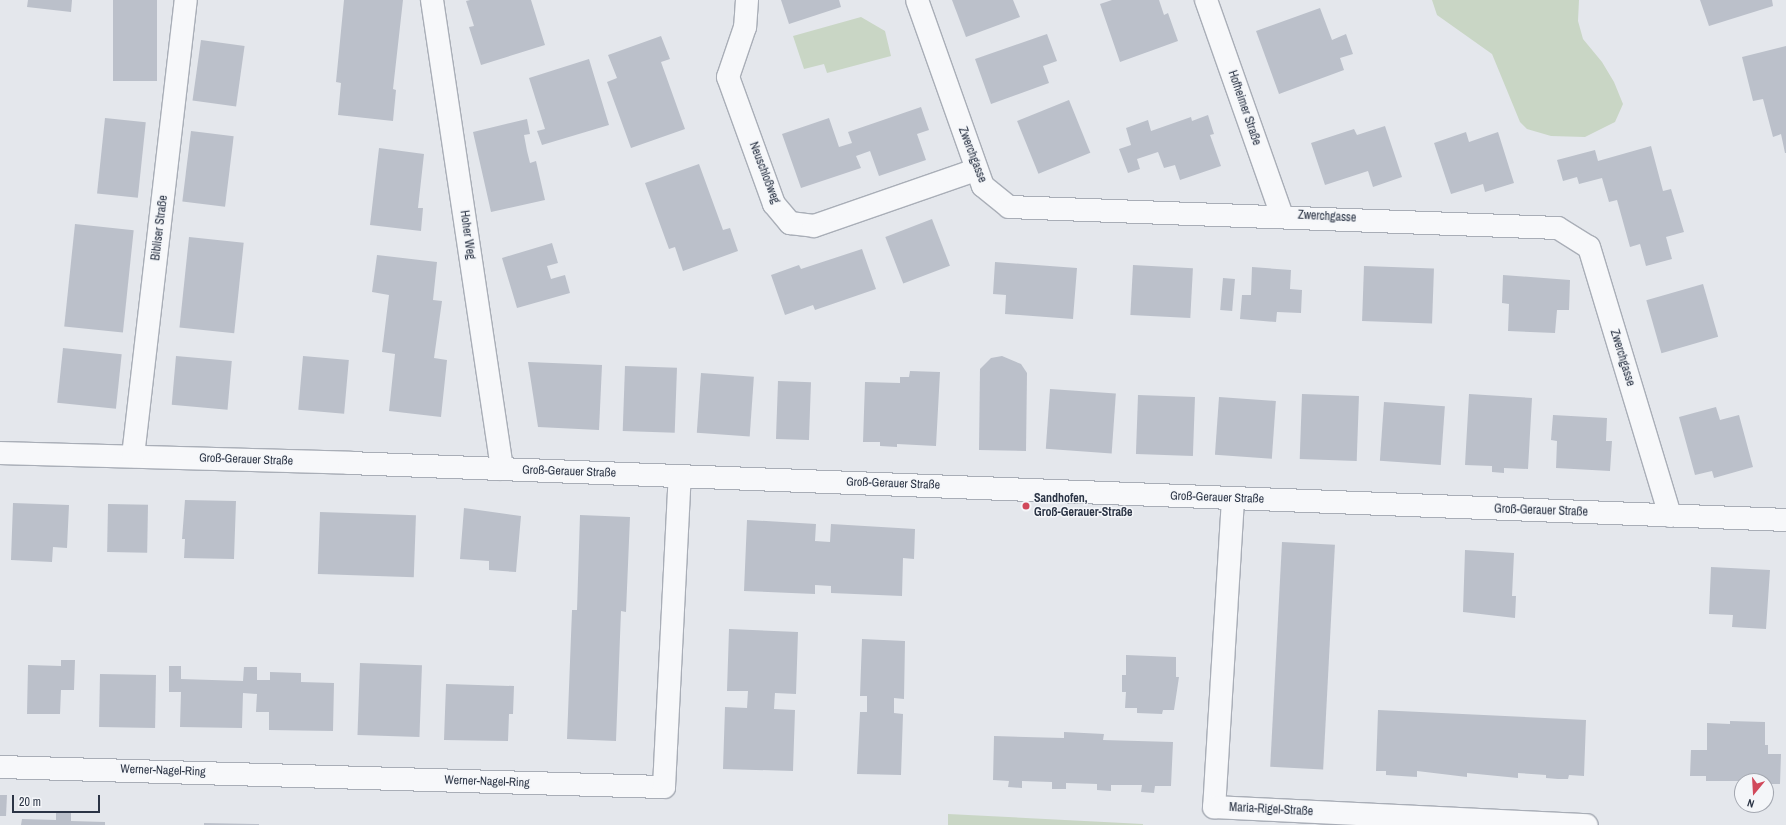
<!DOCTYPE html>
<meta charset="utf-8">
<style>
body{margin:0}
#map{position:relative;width:1786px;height:825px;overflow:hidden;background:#e4e7ec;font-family:"Archivo Narrow",sans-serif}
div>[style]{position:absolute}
.green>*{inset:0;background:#c9d6c5}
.building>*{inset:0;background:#bbc0ca;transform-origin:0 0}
.roads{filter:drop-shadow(1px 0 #a9aeb7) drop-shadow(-1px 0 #a9aeb7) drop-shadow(0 1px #a9aeb7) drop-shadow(0 -1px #a9aeb7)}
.minor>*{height:22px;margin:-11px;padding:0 11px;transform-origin:11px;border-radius:11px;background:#f7f8fa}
.dots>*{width:11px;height:11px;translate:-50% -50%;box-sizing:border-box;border:2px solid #f4f6f9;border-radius:50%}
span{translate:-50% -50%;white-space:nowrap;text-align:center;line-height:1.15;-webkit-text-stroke:3px #f4f6f9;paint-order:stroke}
.street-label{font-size:12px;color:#2b3445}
.poi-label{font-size:12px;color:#2b3445;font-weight:700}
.left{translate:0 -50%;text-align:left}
.north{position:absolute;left:1734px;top:773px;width:40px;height:40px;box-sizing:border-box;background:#f4f6f9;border:1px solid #a4a8b1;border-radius:50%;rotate:198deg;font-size:11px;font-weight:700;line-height:16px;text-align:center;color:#2b3445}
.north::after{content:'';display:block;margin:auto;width:14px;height:18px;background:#d1495b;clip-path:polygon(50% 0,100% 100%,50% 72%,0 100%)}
.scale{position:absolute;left:12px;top:795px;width:88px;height:18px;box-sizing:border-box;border:2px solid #2b3445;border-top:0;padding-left:5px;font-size:12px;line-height:14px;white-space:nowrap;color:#2b3445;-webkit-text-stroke:3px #f4f6f9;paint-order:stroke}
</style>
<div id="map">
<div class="green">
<i style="clip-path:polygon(1432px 0,1579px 0,1578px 21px,1583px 39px,1602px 62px,1614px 82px,1623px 104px,1615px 122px,1585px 137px,1551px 136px,1527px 129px,1520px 122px,1492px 54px,1437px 15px)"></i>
<i style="clip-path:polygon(861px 17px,885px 31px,891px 56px,827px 73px,824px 64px,804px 69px,793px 36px)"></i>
<i style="clip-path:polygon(948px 814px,1143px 824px,1143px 825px,948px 825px)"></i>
</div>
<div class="building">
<i style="clip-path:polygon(28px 0,72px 0,71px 12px,27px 7px)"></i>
<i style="left:113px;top:0;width:44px;height:81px"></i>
<i style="clip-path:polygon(344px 0,403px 0,393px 89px,396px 90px,393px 121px,338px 115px,341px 83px,336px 82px)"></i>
<i style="clip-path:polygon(470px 0,531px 0,545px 45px,481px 65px,469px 27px,474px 26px,466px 1px)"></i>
<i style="clip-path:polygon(781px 0,839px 0,841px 7px,789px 24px)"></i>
<i style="clip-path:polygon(952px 0,1013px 0,1020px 17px,966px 37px)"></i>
<i style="clip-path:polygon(1112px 0,1159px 0,1164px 15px,1168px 13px,1178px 41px,1120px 62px,1100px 4px)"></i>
<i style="clip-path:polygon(1700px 0,1772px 0,1773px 6px,1709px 26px)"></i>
<i style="clip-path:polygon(1320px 8px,1332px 40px,1346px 34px,1353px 54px,1340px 58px,1344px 70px,1279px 94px,1256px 31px)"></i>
<i style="clip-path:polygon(1047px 34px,1057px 61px,1043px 66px,1049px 83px,991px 104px,975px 59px)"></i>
<i style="clip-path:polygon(661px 36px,670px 59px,661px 62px,685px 129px,631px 148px,607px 82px,617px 78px,608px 55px)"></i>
<i style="left:201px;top:40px;width:44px;height:61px;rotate:8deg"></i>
<i style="clip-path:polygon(1786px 46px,1786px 153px,1785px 153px,1781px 134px,1773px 137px,1763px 99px,1753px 101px,1742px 57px)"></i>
<i style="clip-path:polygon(589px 59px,609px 125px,542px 145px,537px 131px,545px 129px,529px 78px)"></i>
<i style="left:1069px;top:100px;width:57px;height:56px;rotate:68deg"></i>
<i style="clip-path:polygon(921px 107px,929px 130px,917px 134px,926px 160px,879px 176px,870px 151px,856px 156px,861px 168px,801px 188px,782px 134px,829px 118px,839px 147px,852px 143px,848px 132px)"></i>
<i style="clip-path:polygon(1208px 115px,1214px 134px,1210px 135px,1221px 166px,1180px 180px,1175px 165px,1164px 168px,1158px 152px,1137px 159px,1140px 169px,1128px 173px,1119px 149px,1131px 145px,1126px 128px,1148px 120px,1151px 131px,1191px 117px,1192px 121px)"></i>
<i style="left:105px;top:118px;width:41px;height:76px;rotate:6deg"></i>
<i style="clip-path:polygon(527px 119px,530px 134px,524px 135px,527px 151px,530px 163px,536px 161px,545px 200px,491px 212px,473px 132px)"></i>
<i style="clip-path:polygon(1385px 126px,1402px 177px,1373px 187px,1368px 171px,1325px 185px,1311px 143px,1354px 129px,1357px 135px)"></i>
<i style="left:191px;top:131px;width:43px;height:71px;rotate:7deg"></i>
<i style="clip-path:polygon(1466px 132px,1469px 142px,1498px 132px,1514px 183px,1485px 192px,1483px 184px,1451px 194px,1434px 143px)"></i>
<i style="clip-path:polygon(1651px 146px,1663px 191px,1671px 189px,1684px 232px,1666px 237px,1672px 259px,1646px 266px,1640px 244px,1630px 247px,1617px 200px,1609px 202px,1602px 178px,1579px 184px,1577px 177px,1563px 181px,1557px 160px,1595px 150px,1598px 161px)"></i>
<i style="clip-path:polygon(379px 148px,424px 154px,418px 208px,423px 208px,421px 231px,370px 225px)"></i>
<i style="clip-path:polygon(699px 164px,723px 230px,730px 228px,738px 251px,683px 271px,675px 247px,669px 249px,645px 183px)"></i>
<i style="left:932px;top:219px;width:50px;height:50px;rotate:69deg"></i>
<i style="left:75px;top:224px;width:59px;height:103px;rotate:6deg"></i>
<i style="left:189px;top:237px;width:55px;height:91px;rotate:6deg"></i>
<i style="clip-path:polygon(552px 243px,558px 263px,547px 266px,551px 279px,565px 275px,570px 293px,517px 308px,502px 258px)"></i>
<i style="clip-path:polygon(862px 249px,876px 289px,815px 310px,813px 305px,785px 315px,771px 275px,799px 265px,801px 269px)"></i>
<i style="clip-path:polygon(377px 255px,437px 262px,433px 300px,442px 301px,434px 358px,447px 360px,441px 417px,389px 411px,395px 354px,382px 352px,389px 295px,372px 292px)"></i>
<i style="clip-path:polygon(995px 262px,1077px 268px,1073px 319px,1005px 314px,1006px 295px,993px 294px)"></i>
<i style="left:1133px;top:265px;width:60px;height:50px;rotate:3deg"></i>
<i style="left:1364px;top:266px;width:70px;height:55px;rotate:2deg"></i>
<i style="clip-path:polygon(1252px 267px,1291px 270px,1290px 289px,1302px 290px,1301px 313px,1277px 312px,1276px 322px,1240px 319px,1242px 295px,1251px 295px)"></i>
<i style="clip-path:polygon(1503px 275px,1570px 280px,1569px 310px,1557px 310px,1555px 333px,1508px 331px,1509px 304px,1502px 303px)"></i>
<i style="left:1223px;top:278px;width:12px;height:32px;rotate:5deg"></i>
<i style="left:1703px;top:284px;width:55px;height:59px;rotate:74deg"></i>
<i style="left:63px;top:348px;width:59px;height:55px;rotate:6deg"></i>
<i style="left:176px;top:356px;width:56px;height:49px;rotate:5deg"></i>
<i style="left:303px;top:356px;width:46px;height:54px;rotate:5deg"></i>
<i style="clip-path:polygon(1002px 356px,1021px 364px,1027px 373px,1026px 451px,979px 450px,980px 369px,991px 358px)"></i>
<i style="clip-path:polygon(528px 362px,602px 365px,599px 430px,538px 427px)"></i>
<i style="left:625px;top:366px;width:52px;height:65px;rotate:2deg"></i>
<i style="clip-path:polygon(910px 371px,940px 372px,936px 446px,897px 444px,897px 447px,880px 446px,880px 442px,863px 442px,865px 382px,900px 383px,900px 377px,909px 377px)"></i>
<i style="left:701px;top:373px;width:53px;height:60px;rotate:4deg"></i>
<i style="left:778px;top:381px;width:33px;height:58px;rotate:2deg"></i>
<i style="left:1050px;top:389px;width:66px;height:60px;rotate:4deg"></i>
<i style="left:1302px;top:394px;width:57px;height:65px;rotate:2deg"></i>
<i style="clip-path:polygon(1469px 394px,1532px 398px,1528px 469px,1504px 468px,1504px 473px,1492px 472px,1492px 466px,1465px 465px)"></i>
<i style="left:1138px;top:395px;width:57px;height:59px;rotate:2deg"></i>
<i style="left:1219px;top:397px;width:57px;height:58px;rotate:4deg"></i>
<i style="left:1384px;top:402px;width:61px;height:59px;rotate:4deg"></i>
<i style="clip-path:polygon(1716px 407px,1720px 420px,1739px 415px,1753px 467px,1714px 478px,1712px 471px,1695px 475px,1679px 417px)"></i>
<i style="clip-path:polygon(1553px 415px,1607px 418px,1606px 441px,1612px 441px,1610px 471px,1556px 468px,1557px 441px,1551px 440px)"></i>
<i style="clip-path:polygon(185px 500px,236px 501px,234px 559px,184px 558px,185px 539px,182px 539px)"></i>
<i style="clip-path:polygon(13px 503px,69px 505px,67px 548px,53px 547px,52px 562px,11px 560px)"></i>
<i style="left:108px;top:504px;width:40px;height:48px;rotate:1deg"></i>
<i style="clip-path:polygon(464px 508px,521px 516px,516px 572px,489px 570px,489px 561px,460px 559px)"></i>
<i style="left:320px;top:512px;width:96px;height:62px;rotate:2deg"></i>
<i style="clip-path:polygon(580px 515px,630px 517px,626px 612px,621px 611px,616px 741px,567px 739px,572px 610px,577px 610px)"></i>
<i style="clip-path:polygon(747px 520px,816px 524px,815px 541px,830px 542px,831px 524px,915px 529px,914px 559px,903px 558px,902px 596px,831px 593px,831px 586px,815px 585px,815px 594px,744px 591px)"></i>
<i style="left:1282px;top:542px;width:53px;height:225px;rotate:3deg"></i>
<i style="clip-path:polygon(1465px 550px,1514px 553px,1512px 596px,1516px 596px,1515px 618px,1463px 612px)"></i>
<i style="clip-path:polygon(1711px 567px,1770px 570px,1766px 629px,1732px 627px,1733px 615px,1709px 614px)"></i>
<i style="clip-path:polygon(729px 629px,798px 632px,796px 694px,775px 693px,774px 709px,795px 710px,793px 771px,723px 769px,725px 707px,747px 708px,748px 691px,727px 691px)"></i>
<i style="clip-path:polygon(862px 639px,905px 641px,904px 699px,894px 698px,894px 713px,903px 714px,901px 775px,857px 774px,860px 712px,867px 712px,867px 696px,860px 696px)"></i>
<i style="clip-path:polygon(1126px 655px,1176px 657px,1176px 677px,1179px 677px,1174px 710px,1163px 710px,1162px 714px,1137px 713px,1137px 708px,1125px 708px,1126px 692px,1122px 692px,1122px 675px,1126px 675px)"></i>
<i style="clip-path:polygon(61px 660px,75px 660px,74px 690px,61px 690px,60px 714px,27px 714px,28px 665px,61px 666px)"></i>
<i style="left:360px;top:663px;width:62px;height:72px;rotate:2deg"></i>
<i style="clip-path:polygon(169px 666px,181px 666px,181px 679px,243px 681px,244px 667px,257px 667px,257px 680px,270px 680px,270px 672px,301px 673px,301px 682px,334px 683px,333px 731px,269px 730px,269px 712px,256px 712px,257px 694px,243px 693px,242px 728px,180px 727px,181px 692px,169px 692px)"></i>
<i style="left:100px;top:674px;width:56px;height:53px;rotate:1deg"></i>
<i style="clip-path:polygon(446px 684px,514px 686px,513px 714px,509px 714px,508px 741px,444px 740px)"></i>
<i style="clip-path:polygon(1378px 710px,1586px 720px,1584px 776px,1569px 775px,1568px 779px,1558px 779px,1546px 778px,1546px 775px,1518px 773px,1518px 778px,1467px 773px,1467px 777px,1417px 771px,1417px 777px,1386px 775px,1386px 771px,1376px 771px)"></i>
<i style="clip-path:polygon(1730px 721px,1765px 722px,1765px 745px,1768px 745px,1768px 754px,1781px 754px,1780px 784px,1768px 784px,1766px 787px,1766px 781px,1706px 781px,1706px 776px,1690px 776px,1691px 750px,1707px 750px,1707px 723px,1730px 724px)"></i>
<i style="clip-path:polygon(1064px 732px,1104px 734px,1103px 740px,1173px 742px,1171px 786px,1155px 786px,1154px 793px,1141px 792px,1142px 785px,1111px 785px,1111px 791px,1097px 790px,1097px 784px,1066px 783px,1066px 789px,1052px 789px,1052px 782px,1022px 781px,1022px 788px,1008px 787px,1009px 781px,993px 780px,994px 736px,1064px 738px)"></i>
<i style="clip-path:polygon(0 795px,7px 795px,6px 816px,0 816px)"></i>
<i style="clip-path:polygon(56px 811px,71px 812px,71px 821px,105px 822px,105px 825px,21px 825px,22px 819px,56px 820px)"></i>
<i style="clip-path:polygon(204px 823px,259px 824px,259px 825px,204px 825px)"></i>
</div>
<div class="roads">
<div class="minor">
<i style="left:432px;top:0;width:474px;rotate:81.5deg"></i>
<i style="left:747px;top:0;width:27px;rotate:94deg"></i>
<i style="left:745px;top:27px;width:53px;rotate:108.8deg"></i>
<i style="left:728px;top:77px;width:135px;rotate:70.1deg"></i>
<i style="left:774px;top:204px;width:25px;rotate:50deg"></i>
<i style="left:790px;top:223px;width:24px;rotate:7deg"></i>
<i style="left:814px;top:226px;width:171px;rotate:-19.1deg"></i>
<i style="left:917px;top:0;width:197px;rotate:70.5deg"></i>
<i style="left:983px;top:186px;width:33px;rotate:39deg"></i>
<i style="left:1009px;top:207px;width:549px;rotate:2.19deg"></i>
<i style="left:1558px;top:228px;width:36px;rotate:32deg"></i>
<i style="left:1589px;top:247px;width:281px;rotate:73.2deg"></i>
<i style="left:1206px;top:0;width:229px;rotate:70.6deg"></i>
<i style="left:0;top:453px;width:349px;rotate:1.6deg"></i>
<i style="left:349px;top:463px;width:1438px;rotate:2.27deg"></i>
<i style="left:133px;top:456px;width:459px;rotate:-83.4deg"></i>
<i style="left:1233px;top:499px;width:309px;rotate:93.5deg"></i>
<i style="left:1214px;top:807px;width:373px;rotate:2.8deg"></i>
<i style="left:0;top:767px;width:664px;rotate:1.73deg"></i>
<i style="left:664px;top:787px;width:311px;rotate:-87.1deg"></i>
</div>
</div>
<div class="dots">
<i style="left:1026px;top:506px;background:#d1495b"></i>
</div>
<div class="street-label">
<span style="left:1244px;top:108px;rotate:71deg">Hofheimer Straße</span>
<span style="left:972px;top:155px;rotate:69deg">Zwerchgasse</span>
<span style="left:764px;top:173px;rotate:69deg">Neuschloßweg</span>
<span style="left:1327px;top:217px;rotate:3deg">Zwerchgasse</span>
<span style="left:160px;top:228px;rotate:-83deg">Bibliser Straße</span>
<span style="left:467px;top:235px;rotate:82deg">Hoher Weg</span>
<span style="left:1622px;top:358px;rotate:73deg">Zwerchgasse</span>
<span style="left:246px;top:460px;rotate:2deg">Groß-Gerauer Straße</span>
<span style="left:569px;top:472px;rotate:2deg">Groß-Gerauer Straße</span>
<span style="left:893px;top:484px;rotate:2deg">Groß-Gerauer Straße</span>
<span style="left:1217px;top:498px;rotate:2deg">Groß-Gerauer Straße</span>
<span style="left:1541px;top:511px;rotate:2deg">Groß-Gerauer Straße</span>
<span style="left:163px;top:771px;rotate:2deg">Werner-Nagel-Ring</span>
<span style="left:487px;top:782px;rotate:2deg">Werner-Nagel-Ring</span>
<span style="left:1271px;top:810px;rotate:3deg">Maria-Rigel-Straße</span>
</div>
<div class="poi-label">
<span class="left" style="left:1034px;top:506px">Sandhofen,<br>Groß-Gerauer-Straße</span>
</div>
<div class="north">N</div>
<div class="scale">20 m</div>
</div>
